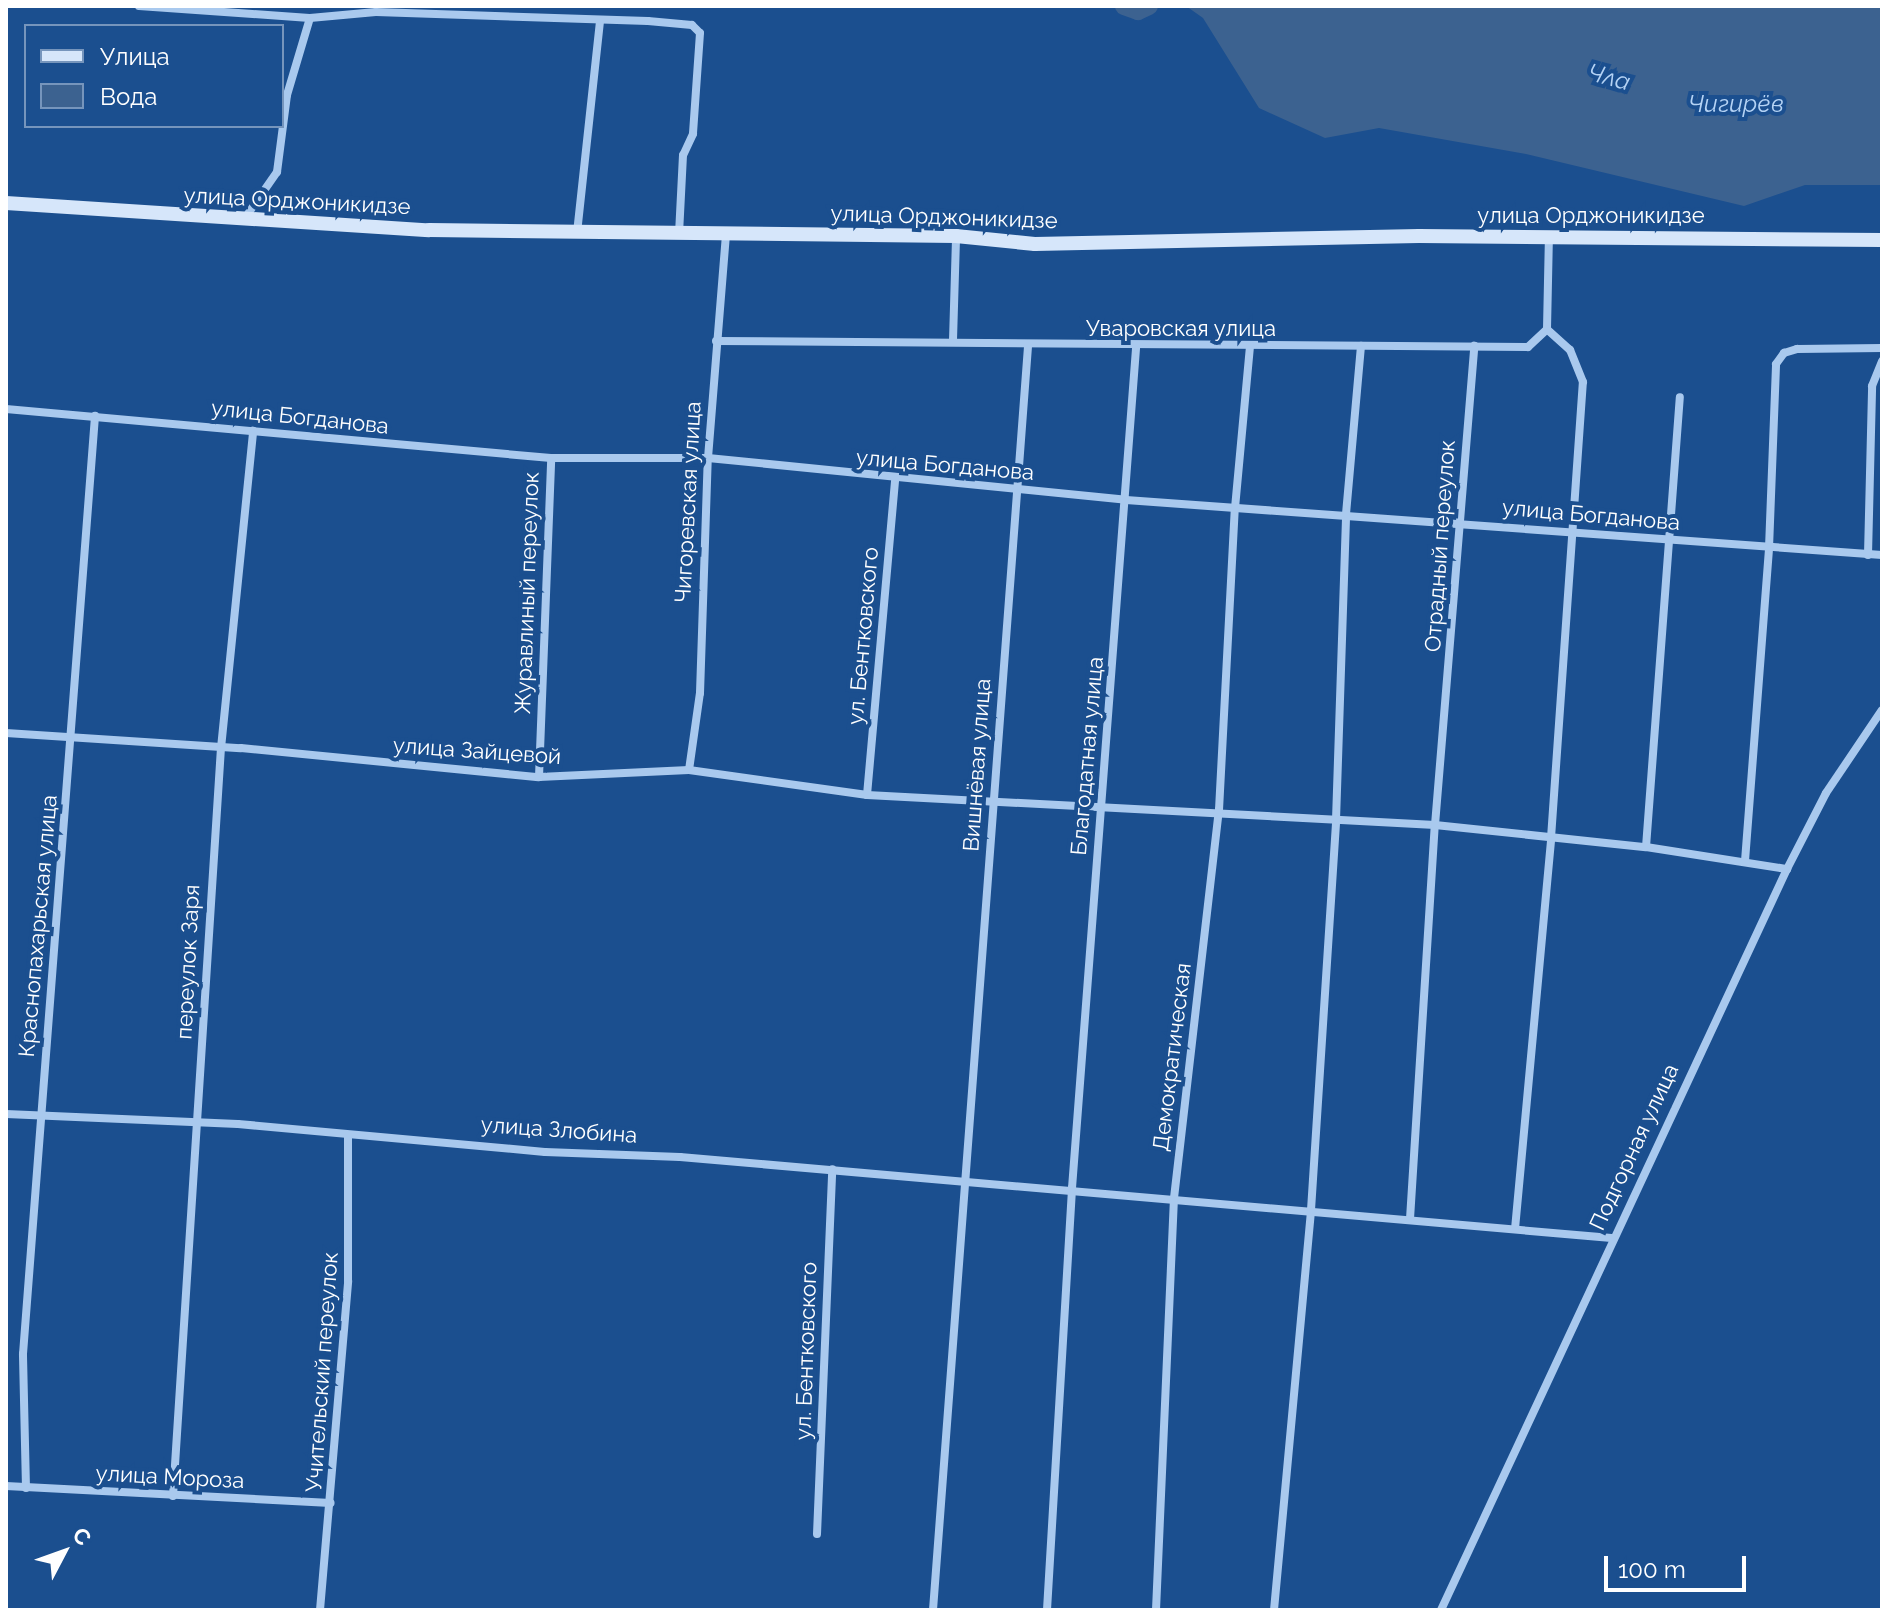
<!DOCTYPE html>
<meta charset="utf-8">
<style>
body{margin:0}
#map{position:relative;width:1888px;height:1616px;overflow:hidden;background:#1b4f8f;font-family:Raleway,sans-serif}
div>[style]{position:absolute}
.water>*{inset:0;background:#3c6290}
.river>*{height:18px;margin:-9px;padding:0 9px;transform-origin:9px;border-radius:9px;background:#3c6290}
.street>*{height:8px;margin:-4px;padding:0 4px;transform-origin:4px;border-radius:4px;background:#a9c9ee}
.secondary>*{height:14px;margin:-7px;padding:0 7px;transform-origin:7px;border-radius:7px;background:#d6e6fa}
span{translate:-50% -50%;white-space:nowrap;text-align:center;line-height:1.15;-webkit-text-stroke:8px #1b4f8f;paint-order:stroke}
.street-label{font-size:22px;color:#fff}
.water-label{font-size:24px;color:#b5d3f5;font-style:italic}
.frame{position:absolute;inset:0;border:8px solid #fff;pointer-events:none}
.legend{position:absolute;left:24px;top:24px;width:260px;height:104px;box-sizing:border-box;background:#1b4f8f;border:2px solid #7695bc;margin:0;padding:10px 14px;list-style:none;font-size:24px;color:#fff}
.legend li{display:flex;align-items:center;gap:16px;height:40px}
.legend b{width:40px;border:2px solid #7695bc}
.north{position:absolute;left:24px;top:1512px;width:80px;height:80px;-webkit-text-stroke:6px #1b4f8f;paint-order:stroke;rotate:49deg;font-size:22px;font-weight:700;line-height:32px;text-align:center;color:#fff}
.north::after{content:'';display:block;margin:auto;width:28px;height:36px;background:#fff;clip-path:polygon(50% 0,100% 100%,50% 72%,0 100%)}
.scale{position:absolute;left:1604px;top:1556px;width:142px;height:36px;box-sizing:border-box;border:4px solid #fff;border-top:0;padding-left:10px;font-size:24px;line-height:28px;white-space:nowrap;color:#fff;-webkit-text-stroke:6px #1b4f8f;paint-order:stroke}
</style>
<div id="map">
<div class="water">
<i style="clip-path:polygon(1186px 6px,1882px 6px,1882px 185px,1805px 185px,1744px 206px,1526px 154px,1379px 128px,1325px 138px,1259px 108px,1203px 18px)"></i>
</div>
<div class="river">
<i style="left:1124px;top:6px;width:15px;rotate:20deg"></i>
<i style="left:1138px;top:11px;width:12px;rotate:-24deg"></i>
</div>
<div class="street">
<i style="left:139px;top:6px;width:171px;rotate:4deg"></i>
<i style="left:245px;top:218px;width:56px;rotate:-55.2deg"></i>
<i style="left:277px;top:172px;width:78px;rotate:-82.6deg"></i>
<i style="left:287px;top:95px;width:80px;rotate:-73.4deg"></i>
<i style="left:310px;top:18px;width:66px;rotate:-5.2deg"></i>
<i style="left:376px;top:12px;width:272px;rotate:1.9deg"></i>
<i style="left:648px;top:21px;width:44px;rotate:5.2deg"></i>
<i style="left:692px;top:25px;width:11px;rotate:45deg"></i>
<i style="left:700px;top:33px;width:101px;rotate:94deg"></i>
<i style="left:693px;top:134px;width:23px;rotate:115deg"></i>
<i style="left:683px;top:155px;width:80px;rotate:92.9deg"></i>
<i style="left:577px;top:233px;width:213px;rotate:-83.8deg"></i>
<i style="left:953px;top:340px;width:104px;rotate:-88.3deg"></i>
<i style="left:716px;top:341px;width:812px;rotate:0.42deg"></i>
<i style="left:1528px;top:347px;width:26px;rotate:-43deg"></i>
<i style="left:1547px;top:329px;width:92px;rotate:-88.8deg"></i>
<i style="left:6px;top:409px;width:547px;rotate:5.14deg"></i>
<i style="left:551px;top:458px;width:157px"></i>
<i style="left:708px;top:458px;width:420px;rotate:5.7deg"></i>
<i style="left:1126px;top:500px;width:758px;rotate:4.16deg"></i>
<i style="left:1868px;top:555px;width:169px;rotate:-88.6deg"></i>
<i style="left:1872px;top:386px;width:27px;rotate:-68deg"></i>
<i style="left:6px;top:733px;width:235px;rotate:3.7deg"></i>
<i style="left:241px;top:748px;width:299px;rotate:5.6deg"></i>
<i style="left:539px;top:777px;width:150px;rotate:-2.7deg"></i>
<i style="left:689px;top:770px;width:180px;rotate:8deg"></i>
<i style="left:867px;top:795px;width:569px;rotate:3.02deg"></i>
<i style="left:1435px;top:825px;width:212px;rotate:6deg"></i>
<i style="left:1646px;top:847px;width:143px;rotate:8.9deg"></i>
<i style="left:689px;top:770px;width:78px;rotate:-81.9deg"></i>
<i style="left:700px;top:693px;width:235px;rotate:-88.1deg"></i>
<i style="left:708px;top:458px;width:223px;rotate:-85.4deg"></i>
<i style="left:539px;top:777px;width:319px;rotate:-87.8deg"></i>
<i style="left:867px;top:795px;width:316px;rotate:-84.9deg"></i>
<i style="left:1646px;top:847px;width:451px;rotate:-85.7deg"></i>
<i style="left:1745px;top:861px;width:314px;rotate:-85.6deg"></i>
<i style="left:1769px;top:548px;width:184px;rotate:-87.8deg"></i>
<i style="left:1776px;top:364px;width:14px;rotate:-54deg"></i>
<i style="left:1784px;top:353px;width:14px;rotate:-17deg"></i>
<i style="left:1797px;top:349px;width:85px;rotate:-0.7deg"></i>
<i style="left:6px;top:1114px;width:232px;rotate:2.5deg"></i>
<i style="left:238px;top:1124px;width:308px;rotate:5.2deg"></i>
<i style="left:545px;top:1152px;width:135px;rotate:2.1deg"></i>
<i style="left:680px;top:1157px;width:935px;rotate:4.97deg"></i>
<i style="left:1410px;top:1219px;width:395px;rotate:-86.4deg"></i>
<i style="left:1435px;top:825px;width:481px;rotate:-85.3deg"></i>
<i style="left:1515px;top:1229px;width:393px;rotate:-84.7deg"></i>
<i style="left:1551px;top:838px;width:457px;rotate:-86deg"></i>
<i style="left:1583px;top:382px;width:35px;rotate:-112deg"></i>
<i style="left:1570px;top:350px;width:31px;rotate:-138deg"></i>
<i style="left:6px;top:1486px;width:325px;rotate:3deg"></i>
<i style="left:26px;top:1488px;width:134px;rotate:-91.3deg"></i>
<i style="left:23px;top:1354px;width:941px;rotate:-85.61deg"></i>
<i style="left:173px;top:1496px;width:750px;rotate:-86.33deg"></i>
<i style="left:221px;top:748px;width:319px;rotate:-84.2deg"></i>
<i style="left:817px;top:1534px;width:365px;rotate:-87.6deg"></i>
<i style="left:320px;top:1610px;width:330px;rotate:-85.1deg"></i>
<i style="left:348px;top:1281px;width:144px;rotate:-90deg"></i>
<i style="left:933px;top:1610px;width:1267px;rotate:-85.7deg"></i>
<i style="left:1047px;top:1610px;width:423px;rotate:-86.6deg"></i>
<i style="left:1072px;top:1188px;width:842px;rotate:-85.64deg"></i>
<i style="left:1156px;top:1610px;width:412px;rotate:-87.5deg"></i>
<i style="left:1174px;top:1198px;width:391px;rotate:-83.4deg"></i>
<i style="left:1219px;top:810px;width:302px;rotate:-87deg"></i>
<i style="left:1235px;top:508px;width:163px;rotate:-84.7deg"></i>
<i style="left:1274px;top:1610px;width:402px;rotate:-84.7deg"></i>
<i style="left:1311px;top:1210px;width:391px;rotate:-86.3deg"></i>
<i style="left:1336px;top:820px;width:306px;rotate:-88.1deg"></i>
<i style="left:1346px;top:514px;width:169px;rotate:-84.9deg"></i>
<i style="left:1441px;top:1610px;width:818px;rotate:-64.97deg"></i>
<i style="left:1787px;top:869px;width:85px;rotate:-62.8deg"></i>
<i style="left:1826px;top:793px;width:100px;rotate:-56deg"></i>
</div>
<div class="secondary">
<i style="left:6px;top:203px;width:424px;rotate:3.7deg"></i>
<i style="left:429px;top:230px;width:527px;rotate:0.65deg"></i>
<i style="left:956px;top:236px;width:79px;rotate:5.8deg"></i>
<i style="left:1035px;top:244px;width:384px;rotate:-1.2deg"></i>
<i style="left:1419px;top:236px;width:463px;rotate:0.5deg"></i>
</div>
<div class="street-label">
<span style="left:297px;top:201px;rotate:3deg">улица Орджоникидзе</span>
<span style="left:1591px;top:216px">улица Орджоникидзе</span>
<span style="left:944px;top:217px;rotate:2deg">улица Орджоникидзе</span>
<span style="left:1181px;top:329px">Уваровская улица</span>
<span style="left:300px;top:417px;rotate:6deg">улица Богданова</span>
<span style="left:945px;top:465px;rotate:5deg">улица Богданова</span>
<span style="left:688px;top:502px;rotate:-87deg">Чигоревская улица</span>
<span style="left:1591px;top:515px;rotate:5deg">улица Богданова</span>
<span style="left:1440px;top:546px;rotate:-86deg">Отрадный переулок</span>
<span style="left:527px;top:593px;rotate:-88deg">Журавлиный переулок</span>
<span style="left:863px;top:636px;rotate:-85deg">ул. Бентковского</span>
<span style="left:477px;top:751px;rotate:4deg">улица Зайцевой</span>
<span style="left:1087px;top:756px;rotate:-85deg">Благодатная улица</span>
<span style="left:977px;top:765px;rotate:-86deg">Вишнёвая улица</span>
<span style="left:38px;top:926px;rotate:-85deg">Краснопахарьская улица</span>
<span style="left:188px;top:962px;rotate:-87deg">переулок Заря</span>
<span style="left:1172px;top:1057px;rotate:-83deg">Демократическая</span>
<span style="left:559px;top:1130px;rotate:4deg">улица Злобина</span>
<span style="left:1634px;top:1147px;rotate:-65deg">Подгорная улица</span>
<span style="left:806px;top:1351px;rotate:-88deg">ул. Бентковского</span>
<span style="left:322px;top:1372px;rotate:-86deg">Учительский переулок</span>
<span style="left:170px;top:1477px;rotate:3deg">улица Мороза</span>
</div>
<div class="water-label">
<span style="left:1609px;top:77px;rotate:15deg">Чла</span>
<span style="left:1736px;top:104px">Чигирёв</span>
</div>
<div class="frame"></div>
<ul class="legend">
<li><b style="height:10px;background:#d6e6fa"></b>Улица</li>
<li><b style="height:22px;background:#3c6290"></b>Вода</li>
</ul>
<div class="north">С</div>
<div class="scale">100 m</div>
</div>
